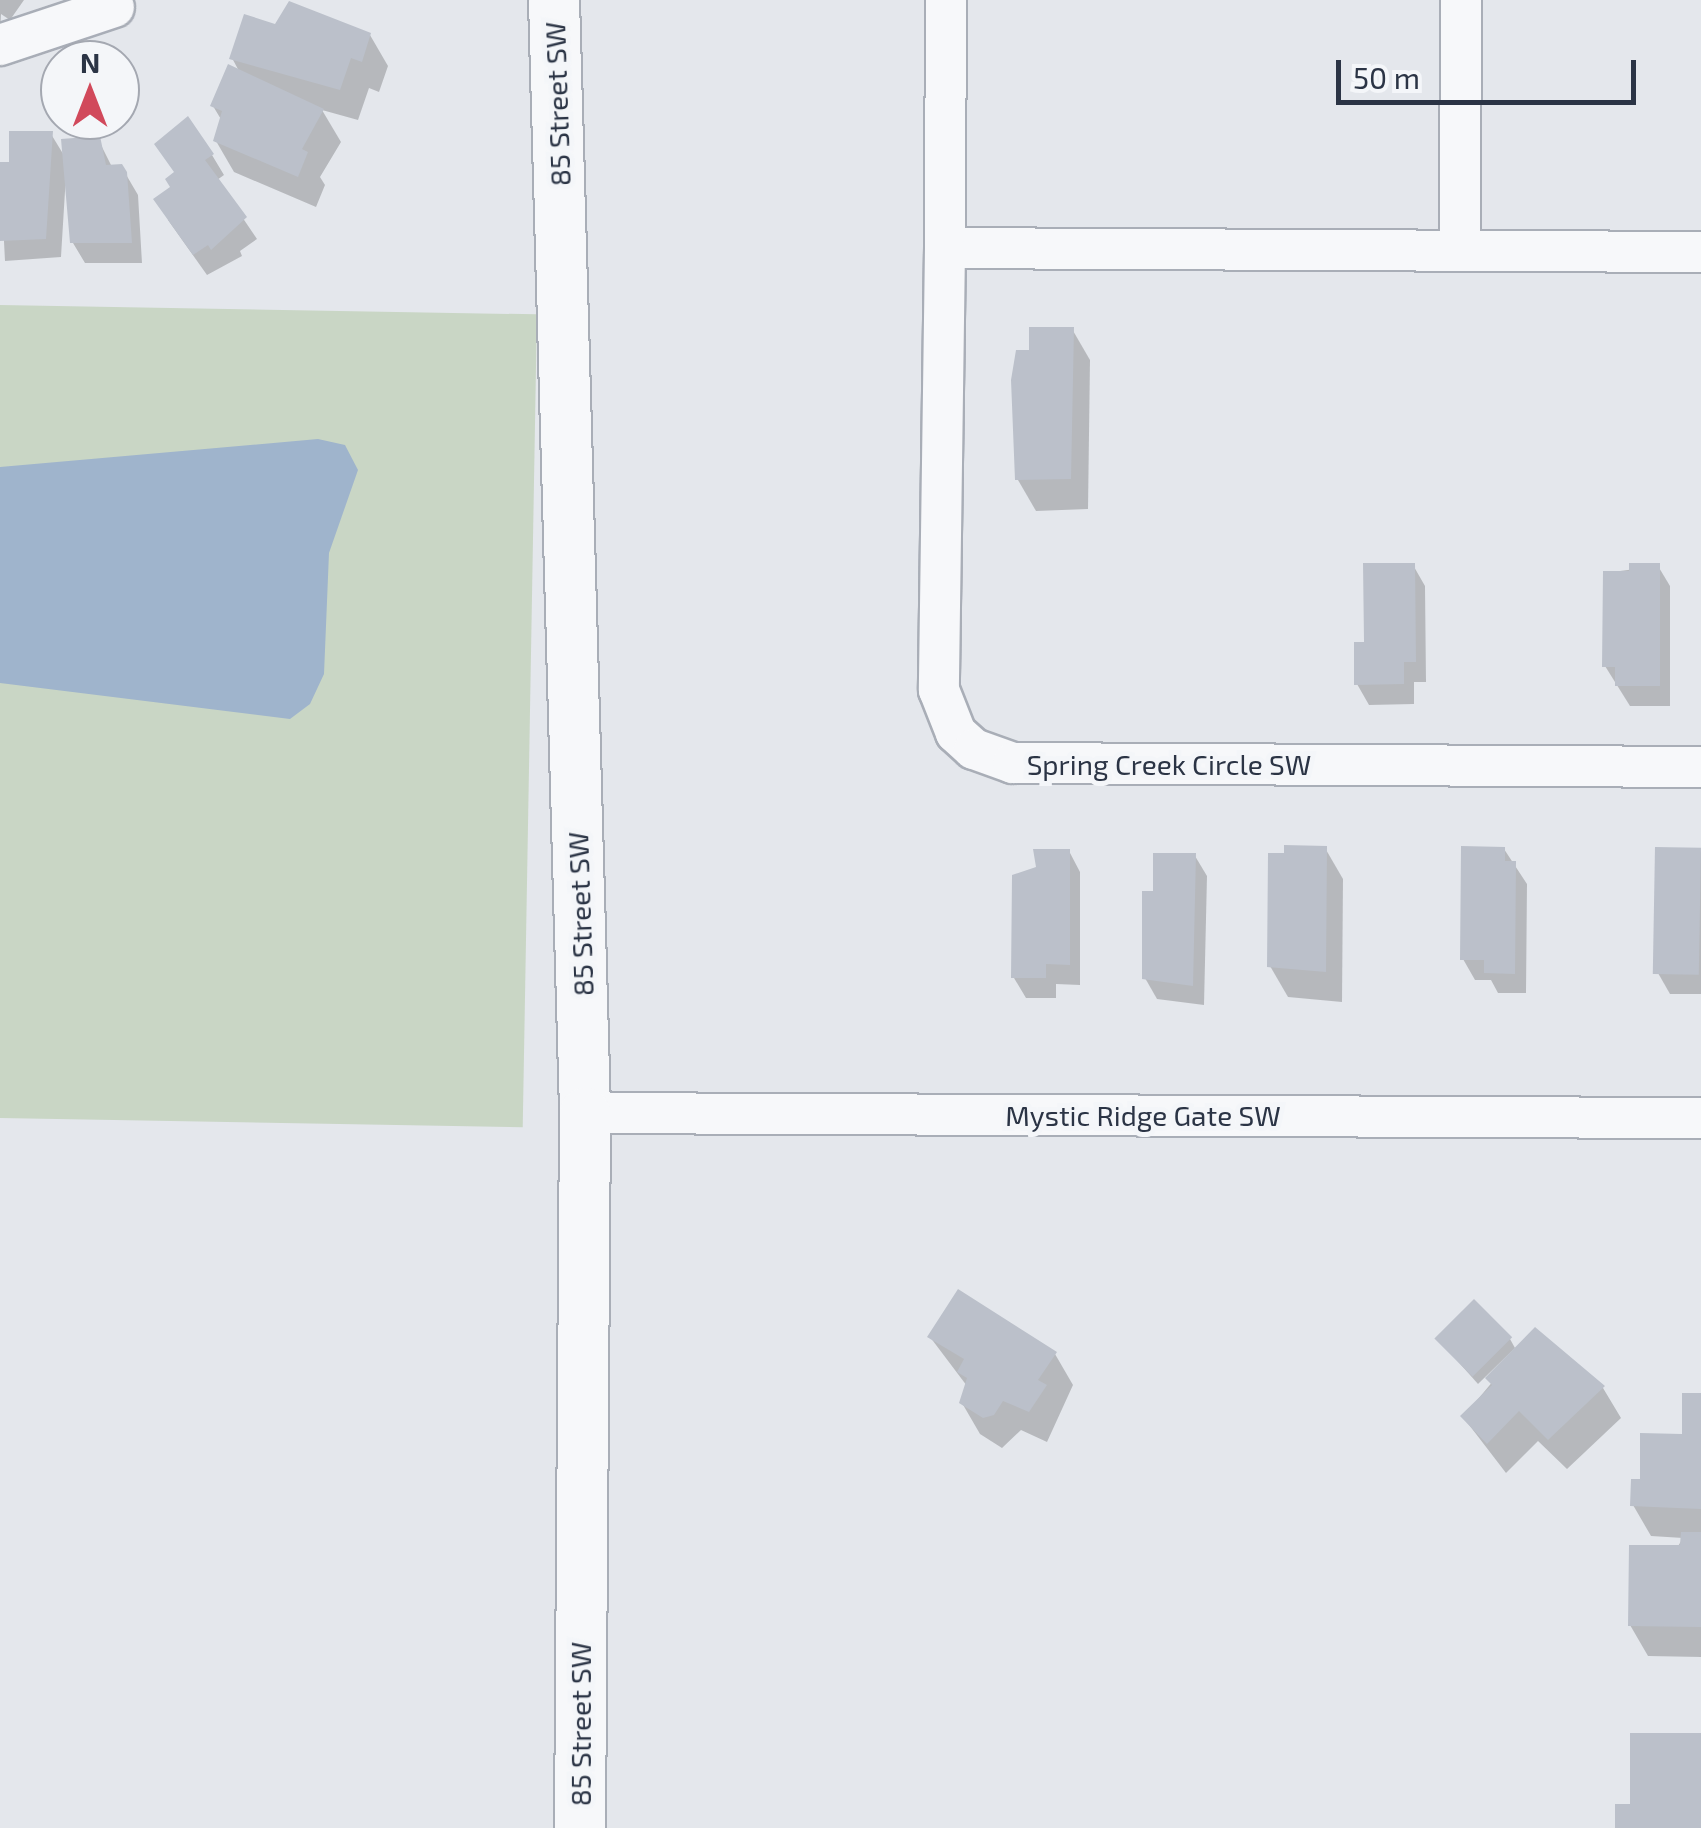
<!DOCTYPE html>
<style>
body{margin:0}
#map{position:relative;width:1701px;height:1828px;overflow:hidden;background:#e4e7ec;font-family:"Exo 2",sans-serif}
div>[style]{position:absolute}
.green>*{inset:0;background:#c9d6c5;transform-origin:0 0}
.water>*{inset:0;background:#9fb4cc}
.shadow>*{inset:0;background:#0003}
.building>*{inset:0;background:#bbc0ca;transform-origin:0 0}
.roads{filter:drop-shadow(2px 0 #a9aeb7) drop-shadow(-2px 0 #a9aeb7) drop-shadow(0 2px #a9aeb7) drop-shadow(0 -2px #a9aeb7)}
.minor>*{height:40px;margin:-20px;padding:0 20px;transform-origin:20px;border-radius:20px;background:#f7f8fa}
.tertiary>*{height:50px;margin:-25px;padding:0 25px;transform-origin:25px;border-radius:25px;background:#f7f8fa}
span{translate:-50% -50%;white-space:nowrap;text-align:center;line-height:1.15;-webkit-text-stroke:10px #f4f6f9;paint-order:stroke}
.street-label{font-size:28px;color:#2b3445}
.north{position:absolute;left:40px;top:40px;width:100px;height:100px;box-sizing:border-box;background:#f4f6f9;border:2px solid #a4a8b1;border-radius:50%;rotate:0deg;font-size:28px;font-weight:700;line-height:40px;text-align:center;color:#2b3445}
.north::after{content:'';display:block;margin:auto;width:35px;height:45px;background:#d1495b;clip-path:polygon(50% 0,100% 100%,50% 72%,0 100%)}
.scale{position:absolute;left:1336px;top:60px;width:300px;height:45px;box-sizing:border-box;border:5px solid #2b3445;border-top:0;padding-left:12px;font-size:30px;line-height:35px;white-space:nowrap;color:#2b3445;-webkit-text-stroke:8px #f4f6f9;paint-order:stroke}
</style>
<div id="map">
<div class="green">
<i style="left:0;top:305px;width:537px;height:813px;rotate:1deg"></i>
</div>
<div class="water">
<i style="clip-path:polygon(318px 439px,345px 445px,358px 470px,329px 553px,324px 674px,310px 704px,290px 719px,0 683px,0 467px)"></i>
</div>
<div class="shadow">
<i style="clip-path:polygon(0 0,24px 0,10px 20px,1px 14px,0 38px)"></i>
<i style="clip-path:polygon(276px 27px,370px 35px,388px 66px,379px 92px,369px 88px,358px 120px,322px 110px,341px 142px,320px 177px,325px 185px,316px 207px,234px 172px,216px 141px,222px 121px,213px 106px,240px 73px,232px 58px)"></i>
<i style="clip-path:polygon(51px 134px,65px 157px,98px 139px,112px 167px,121px 166px,138px 195px,142px 263px,85px 263px,73px 243px,66px 175px,61px 257px,5px 261px,0 165px,12px 165px)"></i>
<i style="clip-path:polygon(157px 145px,212px 155px,224px 175px,217px 180px,257px 239px,240px 251px,242px 256px,207px 275px,168px 220px,176px 174px)"></i>
<i style="clip-path:polygon(1072px 329px,1090px 360px,1088px 509px,1036px 511px,1018px 480px,1031px 353px)"></i>
<i style="clip-path:polygon(1413px 565px,1425px 586px,1426px 682px,1414px 682px,1414px 704px,1369px 705px,1357px 684px,1366px 645px)"></i>
<i style="clip-path:polygon(1658px 566px,1670px 586px,1670px 706px,1630px 706px,1605px 666px,1605px 573px)"></i>
<i style="clip-path:polygon(1325px 848px,1343px 879px,1342px 1002px,1288px 997px,1270px 966px)"></i>
<i style="clip-path:polygon(1504px 849px,1527px 884px,1526px 993px,1498px 993px,1491px 980px,1475px 980px,1463px 959px)"></i>
<i style="clip-path:polygon(1701px 850px,1701px 994px,1670px 994px,1658px 973px)"></i>
<i style="clip-path:polygon(1069px 851px,1080px 872px,1080px 985px,1056px 984px,1056px 998px,1026px 998px,1014px 978px,1027px 870px,1039px 870px)"></i>
<i style="clip-path:polygon(1195px 856px,1207px 876px,1204px 1005px,1157px 999px,1145px 978px,1156px 894px)"></i>
<i style="clip-path:polygon(1535px 1331px,1603px 1388px,1621px 1418px,1567px 1469px,1538px 1441px,1506px 1473px,1463px 1417px)"></i>
<i style="clip-path:polygon(930px 1337px,1055px 1354px,1073px 1385px,1047px 1442px,1021px 1430px,1002px 1448px,980px 1434px,962px 1403px,967px 1386px)"></i>
<i style="clip-path:polygon(1438px 1339px,1510px 1339px,1515px 1348px,1478px 1384px)"></i>
<i style="clip-path:polygon(1701px 1396px,1701px 1657px,1648px 1656px,1630px 1625px,1683px 1538px,1651px 1536px,1633px 1505px,1643px 1482px,1684px 1436px)"></i>
</div>
<div class="building">
<i style="clip-path:polygon(289px 1px,371px 33px,362px 62px,351px 58px,340px 90px,229px 59px,244px 14px,275px 24px)"></i>
<i style="clip-path:polygon(228px 64px,324px 109px,302px 149px,308px 152px,298px 177px,213px 141px,222px 111px,210px 106px)"></i>
<i style="clip-path:polygon(188px 116px,214px 154px,205px 160px,247px 217px,211px 250px,208px 245px,193px 255px,153px 199px,170px 187px,165px 179px,174px 172px,154px 144px)"></i>
<i style="clip-path:polygon(9px 131px,53px 131px,46px 239px,0 241px,0 162px,9px 162px)"></i>
<i style="clip-path:polygon(100px 136px,106px 165px,122px 164px,127px 172px,132px 243px,70px 243px,61px 139px)"></i>
<i style="clip-path:polygon(1029px 327px,1074px 327px,1071px 479px,1015px 480px,1011px 380px,1016px 350px,1029px 350px)"></i>
<i style="clip-path:polygon(1363px 563px,1415px 563px,1416px 662px,1404px 662px,1404px 684px,1354px 685px,1354px 642px,1364px 642px)"></i>
<i style="clip-path:polygon(1629px 563px,1660px 563px,1660px 686px,1615px 686px,1615px 667px,1602px 667px,1603px 571px,1629px 571px)"></i>
<i style="clip-path:polygon(1284px 845px,1327px 846px,1326px 972px,1267px 967px,1268px 853px,1284px 853px)"></i>
<i style="clip-path:polygon(1461px 846px,1505px 847px,1505px 861px,1516px 861px,1515px 974px,1484px 973px,1484px 960px,1460px 960px)"></i>
<i style="left:1655px;top:847px;width:46px;height:127px;rotate:1deg"></i>
<i style="clip-path:polygon(1033px 849px,1070px 849px,1070px 965px,1046px 964px,1046px 978px,1011px 978px,1012px 875px,1036px 867px)"></i>
<i style="clip-path:polygon(1153px 853px,1196px 853px,1193px 986px,1142px 979px,1142px 891px,1153px 891px)"></i>
<i style="clip-path:polygon(958px 1289px,1057px 1352px,1038px 1380px,1047px 1385px,1029px 1412px,1003px 1401px,994px 1415px,983px 1418px,959px 1403px,967px 1378px,957px 1372px,964px 1359px,927px 1337px)"></i>
<i style="left:1474px;top:1299px;width:54px;height:56px;rotate:45deg"></i>
<i style="clip-path:polygon(1535px 1327px,1605px 1386px,1548px 1440px,1519px 1411px,1487px 1444px,1460px 1416px,1492px 1385px,1485px 1378px)"></i>
<i style="clip-path:polygon(1682px 1393px,1701px 1393px,1701px 1509px,1630px 1506px,1631px 1479px,1640px 1479px,1640px 1433px,1682px 1434px)"></i>
<i style="clip-path:polygon(1681px 1532px,1701px 1532px,1701px 1627px,1628px 1626px,1629px 1545px,1680px 1545px)"></i>
<i style="clip-path:polygon(1630px 1733px,1701px 1733px,1701px 1828px,1615px 1828px,1615px 1804px,1630px 1804px)"></i>
</div>
<div class="roads">
<div class="minor">
<i style="left:0;top:45px;width:120px;rotate:-18.4deg"></i>
<i style="left:945px;top:248px;width:248px;rotate:-89.8deg"></i>
<i style="left:1460px;top:251px;width:251px;rotate:-89.8deg"></i>
<i style="left:1701px;top:252px;width:756px;rotate:-179.7deg"></i>
<i style="left:945px;top:248px;width:442px;rotate:90.8deg"></i>
<i style="left:939px;top:690px;width:46px;rotate:68.4deg"></i>
<i style="left:956px;top:733px;width:24px;rotate:42deg"></i>
<i style="left:974px;top:749px;width:41px;rotate:19.7deg"></i>
<i style="left:1013px;top:763px;width:688px;rotate:0.33deg"></i>
<i style="left:585px;top:1113px;width:1116px;rotate:0.26deg"></i>
</div>
<div class="tertiary">
<i style="left:554px;top:0;width:1113px;rotate:88.4deg"></i>
<i style="left:585px;top:1113px;width:715px;rotate:90.4deg"></i>
</div>
</div>
<div class="street-label">
<span style="left:557px;top:104px;rotate:-92deg">85 Street SW</span>
<span style="left:1169px;top:764px">Spring Creek Circle SW</span>
<span style="left:580px;top:914px;rotate:-92deg">85 Street SW</span>
<span style="left:1143px;top:1115px">Mystic Ridge Gate SW</span>
<span style="left:580px;top:1724px;rotate:-90deg">85 Street SW</span>
</div>
<div class="north">N</div>
<div class="scale">50 m</div>
</div>
